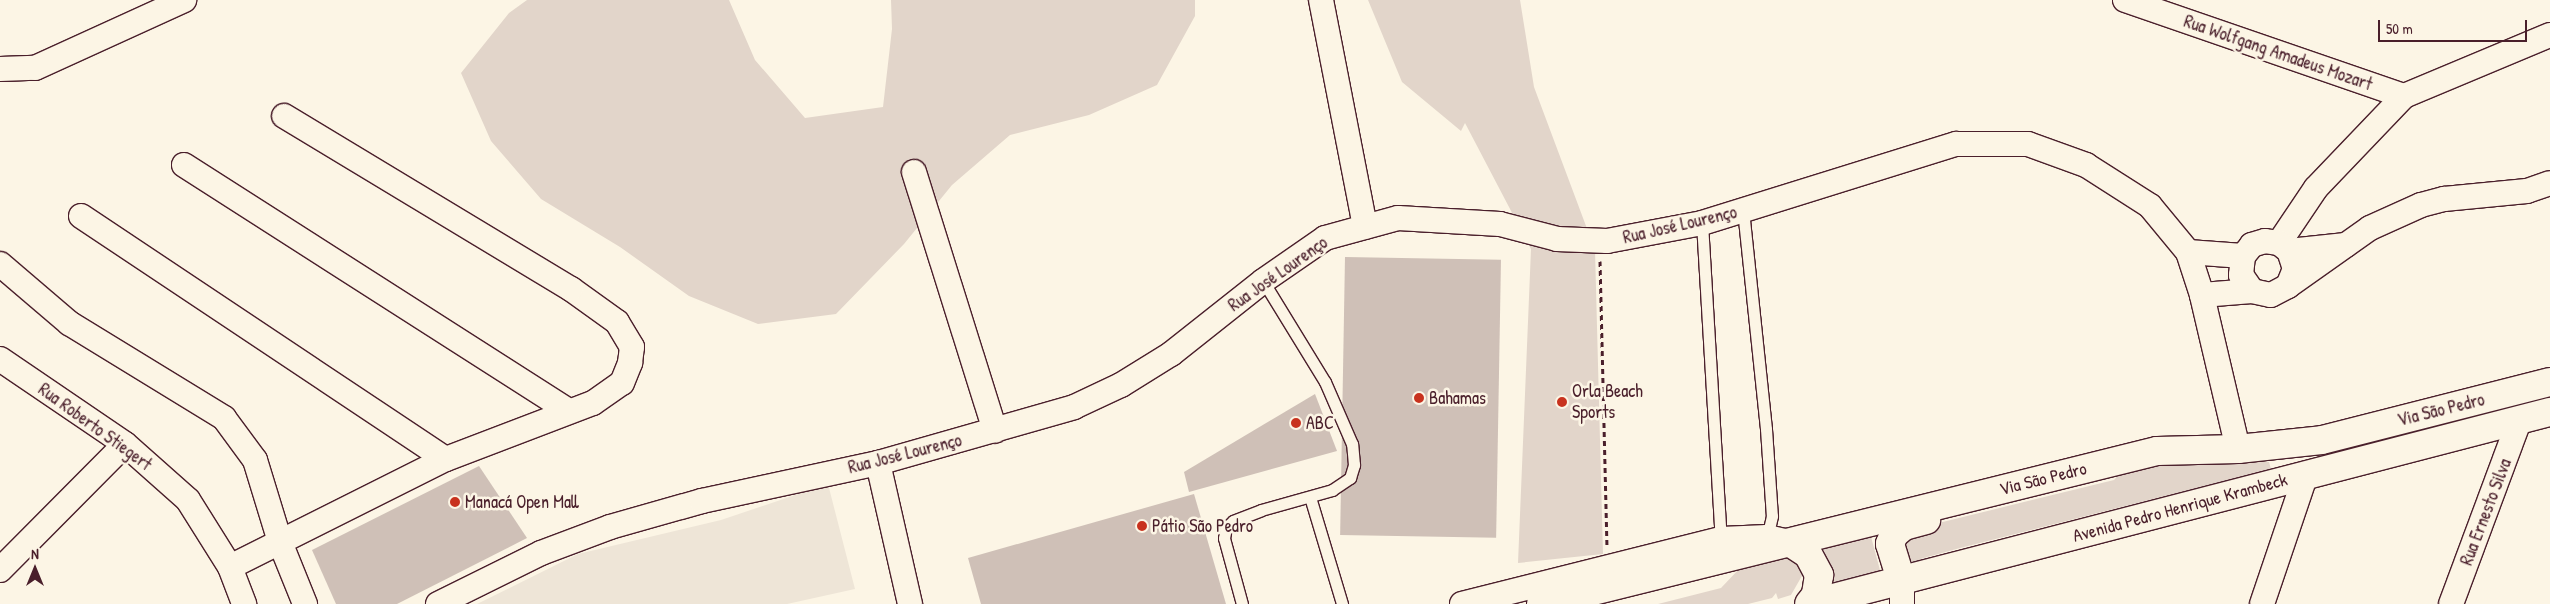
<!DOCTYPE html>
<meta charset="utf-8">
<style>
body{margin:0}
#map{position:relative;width:2550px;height:604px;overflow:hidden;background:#fcf5e5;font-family:"Patrick Hand",sans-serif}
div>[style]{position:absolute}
.built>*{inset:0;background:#eee5d7}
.green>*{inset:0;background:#e2d5ca;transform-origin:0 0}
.building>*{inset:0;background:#cfc0b7;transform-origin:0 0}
.path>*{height:3px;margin-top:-1.5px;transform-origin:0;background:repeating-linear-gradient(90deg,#4a1f2b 0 5px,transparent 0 9px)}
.roads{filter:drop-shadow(1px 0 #4a1f2b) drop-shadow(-1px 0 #4a1f2b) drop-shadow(0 1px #4a1f2b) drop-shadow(0 -1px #4a1f2b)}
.lane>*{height:11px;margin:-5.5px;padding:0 5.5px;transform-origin:5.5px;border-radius:5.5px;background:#fcf5e5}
.street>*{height:24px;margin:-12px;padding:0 12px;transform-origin:12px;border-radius:12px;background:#fcf5e5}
.secondary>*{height:28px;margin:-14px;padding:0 14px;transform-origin:14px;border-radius:14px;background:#fcf5e5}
.dots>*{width:14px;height:14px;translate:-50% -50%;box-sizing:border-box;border:2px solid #fcf5e5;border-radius:50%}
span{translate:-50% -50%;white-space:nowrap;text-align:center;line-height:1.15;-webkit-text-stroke:5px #fcf5e5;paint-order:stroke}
.street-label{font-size:18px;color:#4a1f2b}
.poi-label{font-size:18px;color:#4a1f2b}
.left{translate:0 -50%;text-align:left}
.north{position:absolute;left:10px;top:544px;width:50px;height:50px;-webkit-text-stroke:4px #fcf5e5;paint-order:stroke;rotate:0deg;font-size:14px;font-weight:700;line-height:20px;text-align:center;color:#4a1f2b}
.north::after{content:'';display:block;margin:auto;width:18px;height:22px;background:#4a1f2b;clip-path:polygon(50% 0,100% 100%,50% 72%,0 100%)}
.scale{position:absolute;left:2378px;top:20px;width:149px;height:22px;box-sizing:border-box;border:2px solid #4a1f2b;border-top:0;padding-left:6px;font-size:15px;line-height:18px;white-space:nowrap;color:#4a1f2b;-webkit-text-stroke:4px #fcf5e5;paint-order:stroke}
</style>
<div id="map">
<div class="built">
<i style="clip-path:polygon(828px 484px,855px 589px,787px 604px,477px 604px,578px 554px,721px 520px)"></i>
</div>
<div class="green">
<i style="clip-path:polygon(527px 0,729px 0,755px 60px,805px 118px,883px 107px,892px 29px,891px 0,1195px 0,1195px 16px,1157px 85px,1089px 115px,1010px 135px,952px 185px,904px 244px,836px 314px,758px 324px,689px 296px,620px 247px,541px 199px,491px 141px,461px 73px,509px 13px)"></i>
<i style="clip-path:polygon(1368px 0,1520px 0,1534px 87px,1595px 250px,1603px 554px,1518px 563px,1531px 249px,1465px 123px,1461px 131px,1402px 82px)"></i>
<i style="clip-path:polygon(2208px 461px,2269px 462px,2271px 469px,1960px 548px,1920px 559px,1921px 562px,1908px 561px,1901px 548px,1910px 530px,2114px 480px,2123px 470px,2149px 464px)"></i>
<i style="left:1870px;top:533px;width:41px;height:49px;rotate:75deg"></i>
<i style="clip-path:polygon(1789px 556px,1797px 562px,1803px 574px,1791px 595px,1778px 599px,1776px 593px,1772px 598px,1748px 604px,1658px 604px,1721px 588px,1740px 568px)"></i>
</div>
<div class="building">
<i style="left:1345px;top:257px;width:156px;height:278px;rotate:1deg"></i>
<i style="clip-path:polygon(1315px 394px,1337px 451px,1189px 492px,1184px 472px)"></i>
<i style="clip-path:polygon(479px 466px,527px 538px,397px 604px,336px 604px,312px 550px)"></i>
<i style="clip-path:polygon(1194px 494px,1226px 604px,981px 604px,968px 558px)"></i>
</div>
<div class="path">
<i style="left:1600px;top:261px;width:284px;rotate:88.6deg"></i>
</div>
<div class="roads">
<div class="lane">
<i style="left:1743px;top:210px;width:220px;rotate:84deg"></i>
<i style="left:1766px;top:429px;width:87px;rotate:86.1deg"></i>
<i style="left:1772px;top:516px;width:22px;rotate:103deg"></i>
<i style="left:1702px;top:223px;width:317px;rotate:86.6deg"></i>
<i style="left:1310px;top:497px;width:112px;rotate:73.3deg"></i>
<i style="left:1242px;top:604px;width:68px;rotate:-105.3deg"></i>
<i style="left:1224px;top:538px;width:10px;rotate:-79deg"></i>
<i style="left:1226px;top:528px;width:10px;rotate:-45deg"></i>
<i style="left:1233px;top:521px;width:30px;rotate:-21deg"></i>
<i style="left:1261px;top:510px;width:74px;rotate:-15.7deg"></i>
<i style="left:1332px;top:490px;width:22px;rotate:-34deg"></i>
<i style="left:1350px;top:478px;width:14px;rotate:-73deg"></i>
<i style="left:1354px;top:465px;width:21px;rotate:-95deg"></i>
<i style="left:1352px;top:444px;width:68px;rotate:-113.5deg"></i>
<i style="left:1325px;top:382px;width:119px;rotate:-121.5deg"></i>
</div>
<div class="street">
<i style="left:1321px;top:0;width:231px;rotate:79deg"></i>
<i style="left:2125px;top:0;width:295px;rotate:19deg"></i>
<i style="left:2404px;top:96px;width:158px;rotate:-22.7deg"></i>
<i style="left:0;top:69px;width:35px;rotate:-2deg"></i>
<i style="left:35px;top:68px;width:164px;rotate:-24.5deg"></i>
<i style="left:184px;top:165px;width:455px;rotate:32.6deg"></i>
<i style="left:914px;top:172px;width:271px;rotate:72.6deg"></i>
<i style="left:81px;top:216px;width:438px;rotate:33.7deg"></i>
<i style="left:2279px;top:243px;width:66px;rotate:-56.1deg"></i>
<i style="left:2316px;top:188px;width:127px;rotate:-46.3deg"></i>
<i style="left:2289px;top:251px;width:57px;rotate:-6deg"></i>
<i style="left:2188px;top:252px;width:45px;rotate:72deg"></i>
<i style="left:0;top:264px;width:91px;rotate:40.5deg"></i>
<i style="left:69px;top:323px;width:182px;rotate:31.5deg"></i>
<i style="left:224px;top:418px;width:52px;rotate:53.6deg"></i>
<i style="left:255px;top:460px;width:86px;rotate:73deg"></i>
<i style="left:280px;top:542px;width:67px;rotate:68deg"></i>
<i style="left:2288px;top:286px;width:18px;rotate:-68deg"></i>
<i style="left:2295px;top:269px;width:19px;rotate:-108deg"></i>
<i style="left:2289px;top:251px;width:13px;rotate:-141deg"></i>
<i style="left:2279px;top:243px;width:14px;rotate:-172deg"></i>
<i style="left:2265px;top:241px;width:14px;rotate:163deg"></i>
<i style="left:2252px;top:245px;width:14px;rotate:129deg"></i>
<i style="left:2243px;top:256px;width:19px;rotate:96deg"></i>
<i style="left:2241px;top:275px;width:19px;rotate:55deg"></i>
<i style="left:2252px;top:291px;width:19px;rotate:12deg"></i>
<i style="left:2271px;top:295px;width:19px;rotate:-28deg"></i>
<i style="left:2288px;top:286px;width:100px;rotate:-35.3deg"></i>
<i style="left:2370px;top:228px;width:56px;rotate:-24.3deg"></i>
<i style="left:2421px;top:205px;width:24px;rotate:-15deg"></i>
<i style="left:2444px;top:199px;width:83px;rotate:-5.5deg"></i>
<i style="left:2527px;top:191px;width:24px;rotate:-19deg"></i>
<i style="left:0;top:359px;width:151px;rotate:34.2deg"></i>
<i style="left:125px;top:444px;width:84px;rotate:41.6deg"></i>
<i style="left:188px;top:500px;width:79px;rotate:57.9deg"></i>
<i style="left:230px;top:567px;width:40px;rotate:69deg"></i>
<i style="left:2238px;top:449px;width:158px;rotate:-103.2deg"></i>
<i style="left:2202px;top:295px;width:50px;rotate:-4.6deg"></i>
<i style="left:878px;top:463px;width:145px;rotate:77.2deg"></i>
<i style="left:230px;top:567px;width:241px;rotate:-26.6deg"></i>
<i style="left:446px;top:459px;width:157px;rotate:-20.9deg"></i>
<i style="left:593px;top:403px;width:35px;rotate:-35deg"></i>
<i style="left:622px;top:383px;width:22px;rotate:-68deg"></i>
<i style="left:630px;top:363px;width:16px;rotate:-83deg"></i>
<i style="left:632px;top:347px;width:29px;rotate:-121deg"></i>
<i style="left:617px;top:322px;width:57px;rotate:-144.3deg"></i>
<i style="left:571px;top:289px;width:335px;rotate:-148.9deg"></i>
<i style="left:0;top:570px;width:177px;rotate:-45.2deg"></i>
<i style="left:438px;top:604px;width:115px;rotate:-26.3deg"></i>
<i style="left:541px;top:553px;width:74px;rotate:-20.6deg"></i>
<i style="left:610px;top:527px;width:96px;rotate:-15.8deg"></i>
<i style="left:702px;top:501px;width:180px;rotate:-12.2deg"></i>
<i style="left:878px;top:463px;width:204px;rotate:-15.9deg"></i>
<i style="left:1074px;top:407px;width:52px;rotate:-25.1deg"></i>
<i style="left:1121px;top:385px;width:59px;rotate:-31.8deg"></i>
<i style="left:1171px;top:354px;width:117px;rotate:-38.4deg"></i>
<i style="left:1263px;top:281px;width:75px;rotate:-34.7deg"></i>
<i style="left:1325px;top:238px;width:76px;rotate:-15.3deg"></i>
<i style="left:1398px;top:218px;width:102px;rotate:3.4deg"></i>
<i style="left:1500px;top:224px;width:59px;rotate:14.7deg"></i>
<i style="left:1557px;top:239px;width:50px;rotate:2.3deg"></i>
<i style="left:1607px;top:241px;width:97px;rotate:-10.7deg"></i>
<i style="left:1702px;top:223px;width:266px;rotate:-17.3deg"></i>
<i style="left:1956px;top:144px;width:72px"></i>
<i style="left:2028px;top:144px;width:62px;rotate:19.9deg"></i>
<i style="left:2086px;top:165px;width:76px;rotate:32.6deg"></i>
<i style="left:2150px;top:206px;width:60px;rotate:50.4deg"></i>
<i style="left:2188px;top:252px;width:55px;rotate:4.2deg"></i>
<i style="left:1462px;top:604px;width:267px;rotate:-14.1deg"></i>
<i style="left:1721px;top:539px;width:46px;rotate:-2.5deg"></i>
<i style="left:1767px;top:537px;width:18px;rotate:13deg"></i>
<i style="left:1902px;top:604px;width:21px;rotate:-90deg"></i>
<i style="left:2262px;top:604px;width:137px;rotate:-71.3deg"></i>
<i style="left:2451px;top:604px;width:195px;rotate:-69.6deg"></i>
</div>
<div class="secondary">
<i style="left:1791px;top:543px;width:20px;rotate:33deg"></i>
<i style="left:1808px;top:554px;width:24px;rotate:62deg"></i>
<i style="left:1819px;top:575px;width:20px;rotate:99deg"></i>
<i style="left:1816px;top:595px;width:11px;rotate:128deg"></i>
<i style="left:1902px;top:583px;width:41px;rotate:-107.1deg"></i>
<i style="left:1890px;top:544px;width:11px;rotate:-68deg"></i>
<i style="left:1894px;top:534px;width:13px;rotate:-39deg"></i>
<i style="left:1904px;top:526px;width:23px;rotate:-15deg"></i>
<i style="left:1541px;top:604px;width:635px;rotate:-13.95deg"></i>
<i style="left:2157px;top:451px;width:81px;rotate:-1.4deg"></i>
<i style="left:2238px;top:449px;width:84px;rotate:-6.1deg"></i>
<i style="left:2322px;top:440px;width:235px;rotate:-14.3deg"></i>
<i style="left:1810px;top:604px;width:765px;rotate:-14.55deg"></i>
</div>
</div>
<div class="dots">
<i style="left:1419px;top:398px;background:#c8321e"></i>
<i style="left:1562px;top:402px;background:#c8321e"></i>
<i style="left:1296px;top:423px;background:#c8321e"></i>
<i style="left:455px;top:502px;background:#c8321e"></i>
<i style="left:1142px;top:526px;background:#c8321e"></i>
</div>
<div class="street-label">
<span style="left:2278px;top:53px;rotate:19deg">Rua Wolfgang Amadeus Mozart</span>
<span style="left:1680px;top:225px;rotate:-13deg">Rua José Lourenço</span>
<span style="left:1278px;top:274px;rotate:-35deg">Rua José Lourenço</span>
<span style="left:2441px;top:410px;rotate:-14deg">Via São Pedro</span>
<span style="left:95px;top:427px;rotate:36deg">Rua Roberto Stiegert</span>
<span style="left:905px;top:454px;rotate:-14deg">Rua José Lourenço</span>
<span style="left:2043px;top:479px;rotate:-14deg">Via São Pedro</span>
<span style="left:2180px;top:508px;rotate:-15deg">Avenida Pedro Henrique Krambeck</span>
<span style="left:2486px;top:512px;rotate:-69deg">Rua Ernesto Silva</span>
</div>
<div class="poi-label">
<span class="left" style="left:1572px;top:402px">Orla Beach<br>Sports</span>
<span class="left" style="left:1429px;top:398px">Bahamas</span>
<span class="left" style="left:1306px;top:423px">ABC</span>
<span class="left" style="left:465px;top:502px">Manacá Open Mall</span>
<span class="left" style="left:1152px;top:526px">Pátio São Pedro</span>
</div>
<div class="north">N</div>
<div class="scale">50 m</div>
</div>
